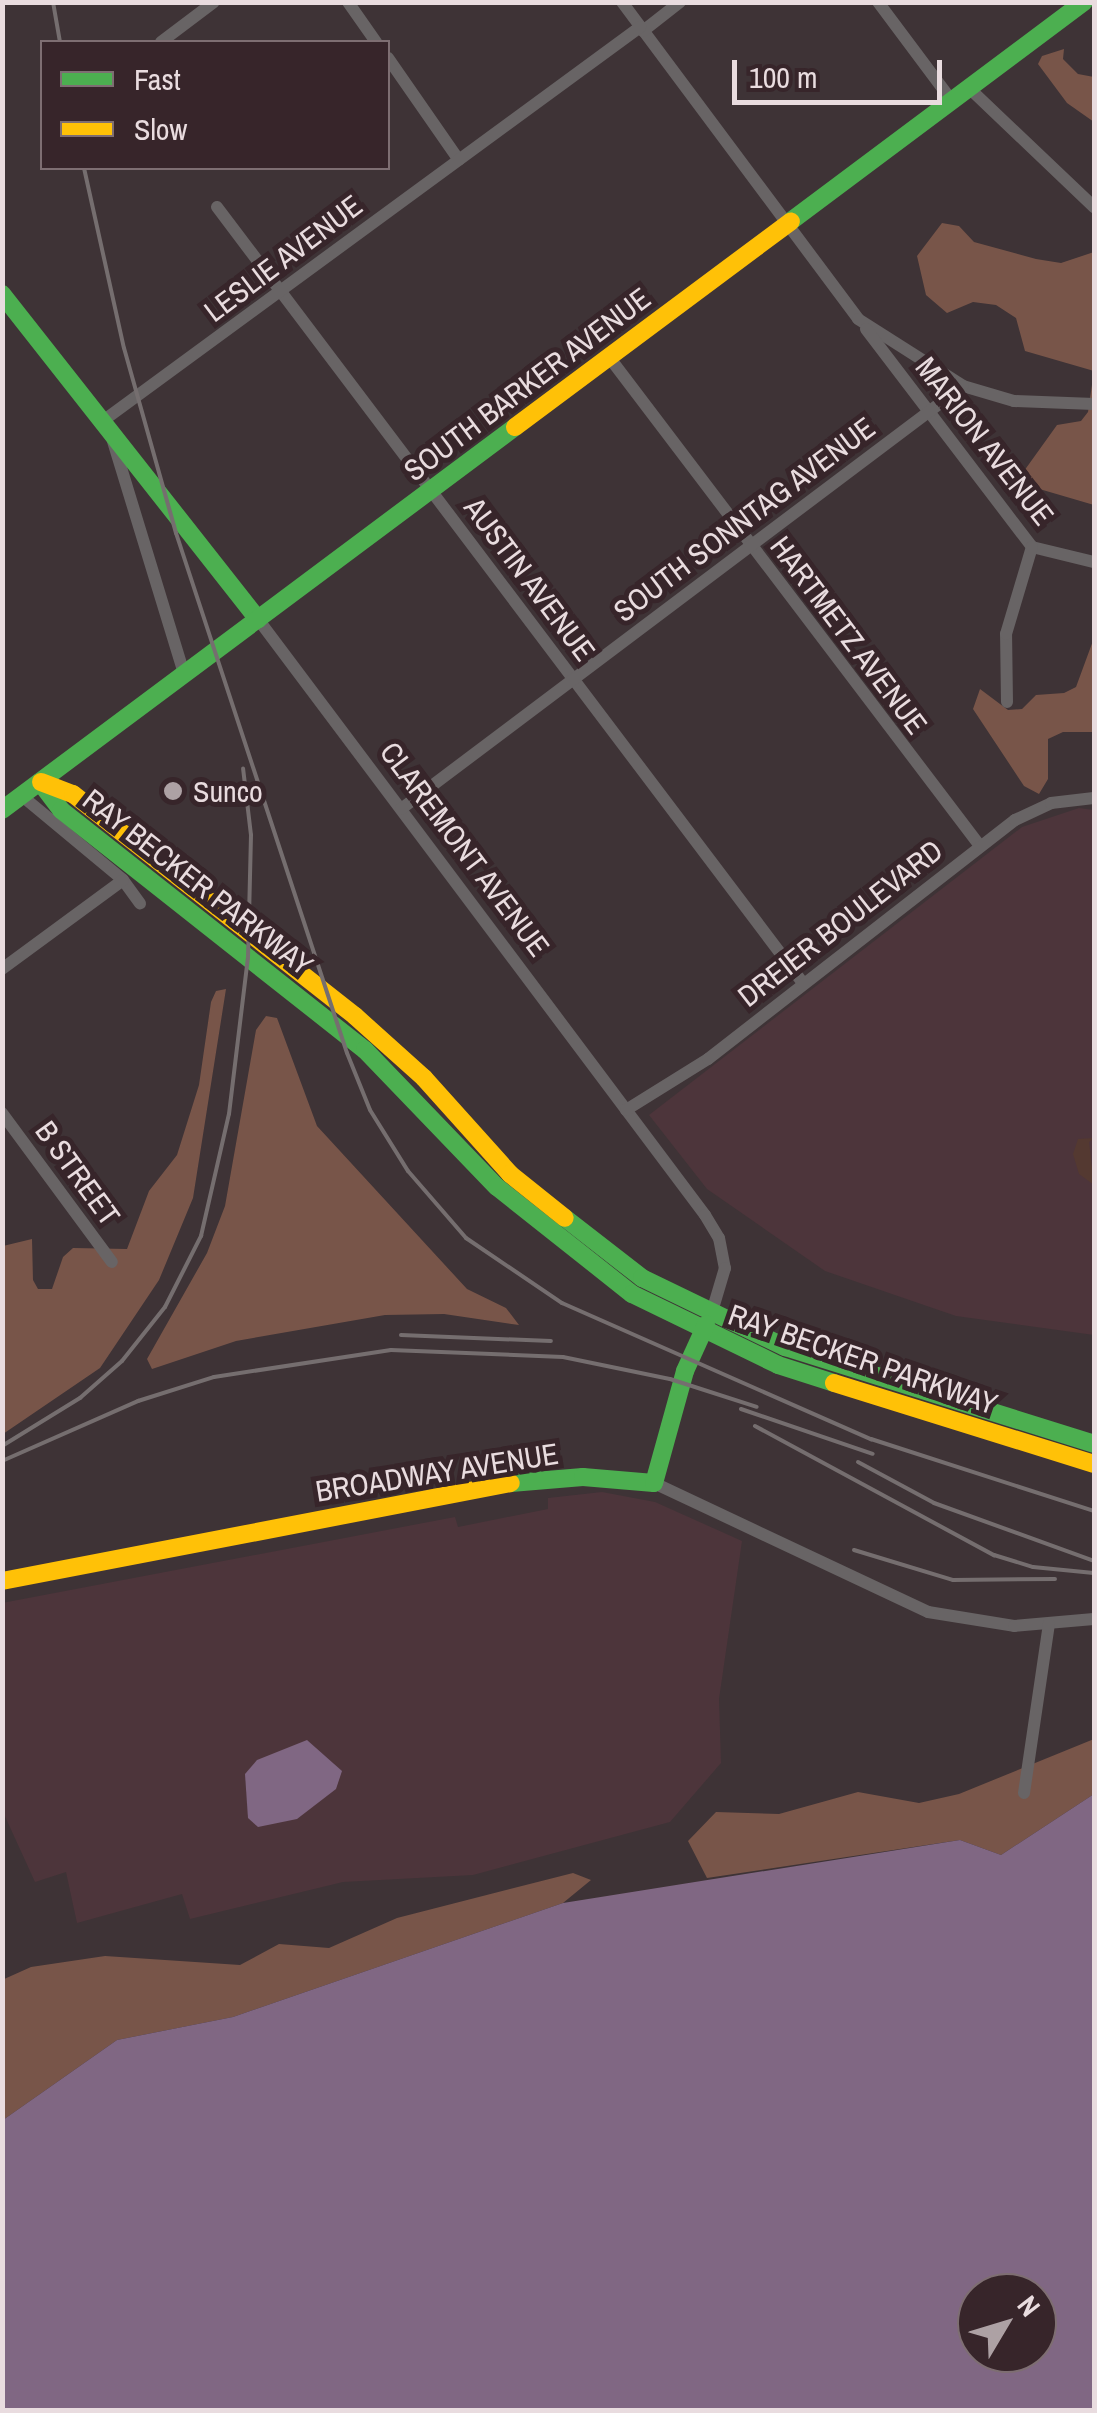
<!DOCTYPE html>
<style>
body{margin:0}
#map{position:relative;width:1097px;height:2413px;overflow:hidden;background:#3e3336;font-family:"Archivo Narrow",sans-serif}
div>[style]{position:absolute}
.built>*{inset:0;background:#4d353b}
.green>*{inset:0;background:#543931}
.forest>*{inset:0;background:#785549}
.water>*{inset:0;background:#806783}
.street>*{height:12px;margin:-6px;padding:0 6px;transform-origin:6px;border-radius:6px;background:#686465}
.fast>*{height:18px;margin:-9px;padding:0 9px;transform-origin:9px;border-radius:9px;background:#4caf50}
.slow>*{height:18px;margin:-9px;padding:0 9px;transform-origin:9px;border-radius:9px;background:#ffc107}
.rail>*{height:4px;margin:-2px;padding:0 2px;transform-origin:2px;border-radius:2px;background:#756e6f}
.dots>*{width:28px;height:28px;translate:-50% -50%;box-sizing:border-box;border:5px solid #37252a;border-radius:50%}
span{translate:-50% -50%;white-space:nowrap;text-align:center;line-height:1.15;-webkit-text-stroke:10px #37252a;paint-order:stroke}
.street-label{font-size:30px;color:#e9dcdf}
.poi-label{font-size:30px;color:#e9dcdf}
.left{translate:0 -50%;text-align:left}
.frame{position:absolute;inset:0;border:5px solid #e9dcdf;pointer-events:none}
.legend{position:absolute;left:40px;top:40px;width:350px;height:130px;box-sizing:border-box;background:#37252a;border:2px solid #7e6e72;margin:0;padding:12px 18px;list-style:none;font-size:30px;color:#e9dcdf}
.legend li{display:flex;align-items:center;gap:20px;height:50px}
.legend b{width:50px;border:2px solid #7e6e72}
.north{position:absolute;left:957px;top:2273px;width:100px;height:100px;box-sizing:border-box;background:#37252a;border:2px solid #7e6e72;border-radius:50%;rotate:52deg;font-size:28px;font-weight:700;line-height:40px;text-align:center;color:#e9dcdf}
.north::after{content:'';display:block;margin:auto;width:35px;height:45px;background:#ada1a4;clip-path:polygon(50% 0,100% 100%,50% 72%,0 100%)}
.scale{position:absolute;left:732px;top:60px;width:210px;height:45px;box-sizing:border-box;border:5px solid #e9dcdf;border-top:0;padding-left:12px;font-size:30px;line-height:35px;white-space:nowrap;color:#e9dcdf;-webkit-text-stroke:8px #37252a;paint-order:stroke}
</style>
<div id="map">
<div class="built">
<i style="clip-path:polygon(1079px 808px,1094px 810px,1094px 1335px,956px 1316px,825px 1271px,707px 1189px,649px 1115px,1022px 827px)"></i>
<i style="clip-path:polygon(602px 1492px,655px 1502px,742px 1541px,719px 1699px,721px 1763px,670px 1822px,473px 1875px,343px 1882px,190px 1919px,182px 1894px,77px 1923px,66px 1872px,35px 1882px,3px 1812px,2px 1603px,455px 1517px,458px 1527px,548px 1509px,548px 1498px)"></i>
</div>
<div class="green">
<i style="clip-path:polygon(1094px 1138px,1089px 1142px,1094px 1185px,1079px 1174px,1073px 1154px,1078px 1139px)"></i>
</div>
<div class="forest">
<i style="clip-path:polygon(1064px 49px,1063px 59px,1078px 74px,1094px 77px,1094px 122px,1067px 103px,1038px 64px,1042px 56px)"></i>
<i style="clip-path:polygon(942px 223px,959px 226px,974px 242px,1036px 259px,1061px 263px,1094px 252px,1094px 505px,1036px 488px,1024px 471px,1057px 425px,1081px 421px,1088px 412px,1094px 371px,1025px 351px,1016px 318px,996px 305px,973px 302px,947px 313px,926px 295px,917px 256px)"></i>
<i style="clip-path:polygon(1094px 638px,1094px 732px,1063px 732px,1048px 739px,1048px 779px,1039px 794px,1024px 786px,973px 709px,980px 689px,1008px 710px,1022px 709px,1036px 695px,1064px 693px,1076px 687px)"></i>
<i style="clip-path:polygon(226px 989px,193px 1198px,159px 1280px,100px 1368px,3px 1434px,3px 1246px,32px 1239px,33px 1280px,38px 1289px,52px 1289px,63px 1257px,73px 1248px,127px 1249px,149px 1191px,177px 1155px,199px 1085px,211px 1002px,216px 991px)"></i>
<i style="clip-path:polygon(266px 1016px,277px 1018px,317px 1126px,467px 1289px,506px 1308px,519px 1325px,444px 1314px,385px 1315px,236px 1341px,152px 1369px,147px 1359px,207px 1253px,225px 1206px,256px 1030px)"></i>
<i style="clip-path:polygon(1094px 1739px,1094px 1794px,1001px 1855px,960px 1840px,707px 1878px,688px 1841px,716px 1812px,779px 1814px,858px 1792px,919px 1803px,959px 1794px)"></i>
<i style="clip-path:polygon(573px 1873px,591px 1880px,563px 1903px,233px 2017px,117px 2040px,3px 2120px,2px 1980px,31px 1967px,105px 1956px,240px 1965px,279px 1944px,329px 1948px,397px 1918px)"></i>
</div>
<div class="water">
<i style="clip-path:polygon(307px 1740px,342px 1771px,336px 1789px,297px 1819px,258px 1827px,248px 1818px,245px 1774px,257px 1760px)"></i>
<i style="clip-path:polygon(evenodd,1094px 1794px,1094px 2410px,3px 2410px,3px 2120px,117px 2040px,233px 2017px,563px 1903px,960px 1840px,1001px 1855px,1094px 1794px,977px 2293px,1037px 2293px,1037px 2353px,977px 2353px,977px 2293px)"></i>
</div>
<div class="street">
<i style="left:348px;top:2px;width:49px;rotate:55deg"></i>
<i style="left:622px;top:2px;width:395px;rotate:53.3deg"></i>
<i style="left:858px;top:319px;width:125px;rotate:32.5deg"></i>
<i style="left:963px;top:386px;width:53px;rotate:16.4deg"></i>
<i style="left:1014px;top:401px;width:80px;rotate:2.1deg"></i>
<i style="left:878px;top:2px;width:124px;rotate:53.2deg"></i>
<i style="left:643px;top:31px;width:47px;rotate:-38.1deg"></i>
<i style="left:161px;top:42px;width:66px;rotate:-37deg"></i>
<i style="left:388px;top:58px;width:124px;rotate:55.2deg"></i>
<i style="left:969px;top:88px;width:173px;rotate:43.6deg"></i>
<i style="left:217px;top:207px;width:971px;rotate:52.95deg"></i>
<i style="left:866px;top:329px;width:274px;rotate:52.7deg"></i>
<i style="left:1032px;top:547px;width:64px;rotate:13.6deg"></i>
<i style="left:609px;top:357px;width:614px;rotate:52.81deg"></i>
<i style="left:100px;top:423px;width:670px;rotate:-36.25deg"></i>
<i style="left:112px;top:438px;width:247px;rotate:73deg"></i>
<i style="left:258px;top:619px;width:745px;rotate:53.13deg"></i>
<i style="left:705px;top:1215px;width:27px;rotate:59deg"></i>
<i style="left:719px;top:1238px;width:31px;rotate:79deg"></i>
<i style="left:725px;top:1268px;width:49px;rotate:106.6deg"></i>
<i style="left:1007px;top:702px;width:68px;rotate:-90.8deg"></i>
<i style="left:1006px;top:634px;width:91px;rotate:-73.4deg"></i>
<i style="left:22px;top:796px;width:131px;rotate:39.7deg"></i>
<i style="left:123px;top:880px;width:29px;rotate:54deg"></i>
<i style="left:401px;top:809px;width:703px;rotate:-36.97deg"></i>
<i style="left:2px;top:969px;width:150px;rotate:-36.3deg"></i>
<i style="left:626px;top:1110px;width:97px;rotate:-31.9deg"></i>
<i style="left:708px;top:1059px;width:389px;rotate:-37.9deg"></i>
<i style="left:1015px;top:820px;width:40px;rotate:-25deg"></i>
<i style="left:1051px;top:803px;width:43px;rotate:-6.6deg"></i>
<i style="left:2px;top:1113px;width:185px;rotate:53.6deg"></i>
<i style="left:654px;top:1483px;width:303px;rotate:25.2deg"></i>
<i style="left:928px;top:1612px;width:87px;rotate:9.2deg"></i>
<i style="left:1014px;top:1626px;width:80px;rotate:-5deg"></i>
<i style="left:1024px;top:1793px;width:171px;rotate:-81.6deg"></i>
</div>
<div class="fast">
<i style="left:791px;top:221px;width:366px;rotate:-36.8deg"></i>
<i style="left:2px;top:294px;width:414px;rotate:51.8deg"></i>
<i style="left:40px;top:782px;width:35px;rotate:53deg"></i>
<i style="left:61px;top:810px;width:387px;rotate:38.3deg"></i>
<i style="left:365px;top:1050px;width:190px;rotate:46.1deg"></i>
<i style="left:497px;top:1187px;width:172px;rotate:38.4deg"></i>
<i style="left:632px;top:1294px;width:162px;rotate:25.9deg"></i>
<i style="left:778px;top:1365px;width:59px;rotate:17.8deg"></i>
<i style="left:2px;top:810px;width:640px;rotate:-36.74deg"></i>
<i style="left:565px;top:1218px;width:98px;rotate:37.9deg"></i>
<i style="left:642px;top:1278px;width:159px;rotate:25.8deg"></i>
<i style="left:785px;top:1347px;width:324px;rotate:17.4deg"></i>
<i style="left:511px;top:1483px;width:72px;rotate:-4.8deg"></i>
<i style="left:583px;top:1477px;width:71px;rotate:4.8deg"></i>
<i style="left:654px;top:1483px;width:116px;rotate:-74.5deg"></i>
<i style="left:685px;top:1371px;width:51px;rotate:-65.5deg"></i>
</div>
<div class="slow">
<i style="left:515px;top:427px;width:344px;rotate:-36.7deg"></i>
<i style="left:41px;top:782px;width:34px;rotate:21deg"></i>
<i style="left:73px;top:794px;width:359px;rotate:38.2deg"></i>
<i style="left:355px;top:1016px;width:93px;rotate:41.9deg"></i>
<i style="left:424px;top:1078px;width:129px;rotate:48.1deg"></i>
<i style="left:510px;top:1174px;width:70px;rotate:38.7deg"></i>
<i style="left:834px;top:1383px;width:272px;rotate:17.3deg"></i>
<i style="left:2px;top:1581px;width:518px;rotate:-10.9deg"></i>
</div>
<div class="rail">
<i style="left:53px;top:2px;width:41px;rotate:80.1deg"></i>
<i style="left:84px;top:168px;width:184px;rotate:77.5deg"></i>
<i style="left:124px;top:348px;width:192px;rotate:74.3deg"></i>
<i style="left:176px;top:533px;width:547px;rotate:71.8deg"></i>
<i style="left:347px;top:1053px;width:61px;rotate:68deg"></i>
<i style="left:370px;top:1110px;width:72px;rotate:58.1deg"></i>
<i style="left:408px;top:1171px;width:89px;rotate:49.1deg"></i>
<i style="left:466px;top:1238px;width:116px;rotate:34.1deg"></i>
<i style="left:562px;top:1303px;width:338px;rotate:23.8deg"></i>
<i style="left:871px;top:1439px;width:234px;rotate:17.9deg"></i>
<i style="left:401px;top:1335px;width:150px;rotate:2.3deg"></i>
<i style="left:741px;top:1409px;width:139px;rotate:18.8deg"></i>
<i style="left:755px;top:1426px;width:272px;rotate:28.4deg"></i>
<i style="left:994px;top:1555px;width:41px;rotate:17.1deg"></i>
<i style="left:1033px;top:1567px;width:61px;rotate:5.6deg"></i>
<i style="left:2px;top:1446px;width:92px;rotate:-31.6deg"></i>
<i style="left:80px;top:1398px;width:56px;rotate:-41.4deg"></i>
<i style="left:122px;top:1361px;width:69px;rotate:-51.5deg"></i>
<i style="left:165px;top:1307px;width:80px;rotate:-63.1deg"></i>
<i style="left:201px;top:1236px;width:125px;rotate:-77.1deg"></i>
<i style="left:229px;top:1114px;width:157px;rotate:-83.1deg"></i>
<i style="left:248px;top:958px;width:123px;rotate:-88.6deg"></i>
<i style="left:251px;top:835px;width:67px;rotate:-96.8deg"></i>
<i style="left:2px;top:1461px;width:149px;rotate:-23.8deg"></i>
<i style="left:138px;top:1401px;width:80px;rotate:-17.5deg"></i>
<i style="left:214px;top:1377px;width:179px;rotate:-8.7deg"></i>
<i style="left:391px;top:1350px;width:172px;rotate:2.3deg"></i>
<i style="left:563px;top:1357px;width:109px;rotate:11.6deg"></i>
<i style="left:670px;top:1379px;width:91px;rotate:17.8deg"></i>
<i style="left:858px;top:1462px;width:86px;rotate:28.3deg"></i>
<i style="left:934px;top:1503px;width:170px;rotate:19.9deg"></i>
<i style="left:854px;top:1550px;width:103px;rotate:16.9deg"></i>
<i style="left:953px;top:1580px;width:102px;rotate:-0.6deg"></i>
</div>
<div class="dots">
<i style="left:173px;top:791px;background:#ada1a4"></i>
</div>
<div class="street-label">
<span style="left:283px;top:258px;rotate:-37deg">LESLIE AVENUE</span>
<span style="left:527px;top:384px;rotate:-37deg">SOUTH BARKER AVENUE</span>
<span style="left:985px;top:441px;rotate:52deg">MARION AVENUE</span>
<span style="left:744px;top:519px;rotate:-37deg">SOUTH SONNTAG AVENUE</span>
<span style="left:530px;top:579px;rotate:53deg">AUSTIN AVENUE</span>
<span style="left:849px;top:635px;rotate:53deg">HARTMETZ AVENUE</span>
<span style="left:465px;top:849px;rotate:53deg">CLAREMONT AVENUE</span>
<span style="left:198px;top:882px;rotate:38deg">RAY BECKER PARKWAY</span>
<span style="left:840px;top:923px;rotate:-38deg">DREIER BOULEVARD</span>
<span style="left:78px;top:1173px;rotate:54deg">B STREET</span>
<span style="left:863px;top:1359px;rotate:19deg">RAY BECKER PARKWAY</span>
<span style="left:437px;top:1472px;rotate:-9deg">BROADWAY AVENUE</span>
</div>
<div class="poi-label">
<span class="left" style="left:193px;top:791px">Sunco</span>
</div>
<div class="frame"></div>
<ul class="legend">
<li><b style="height:12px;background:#4caf50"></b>Fast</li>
<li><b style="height:12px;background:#ffc107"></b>Slow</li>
</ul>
<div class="north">N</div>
<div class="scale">100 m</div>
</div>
